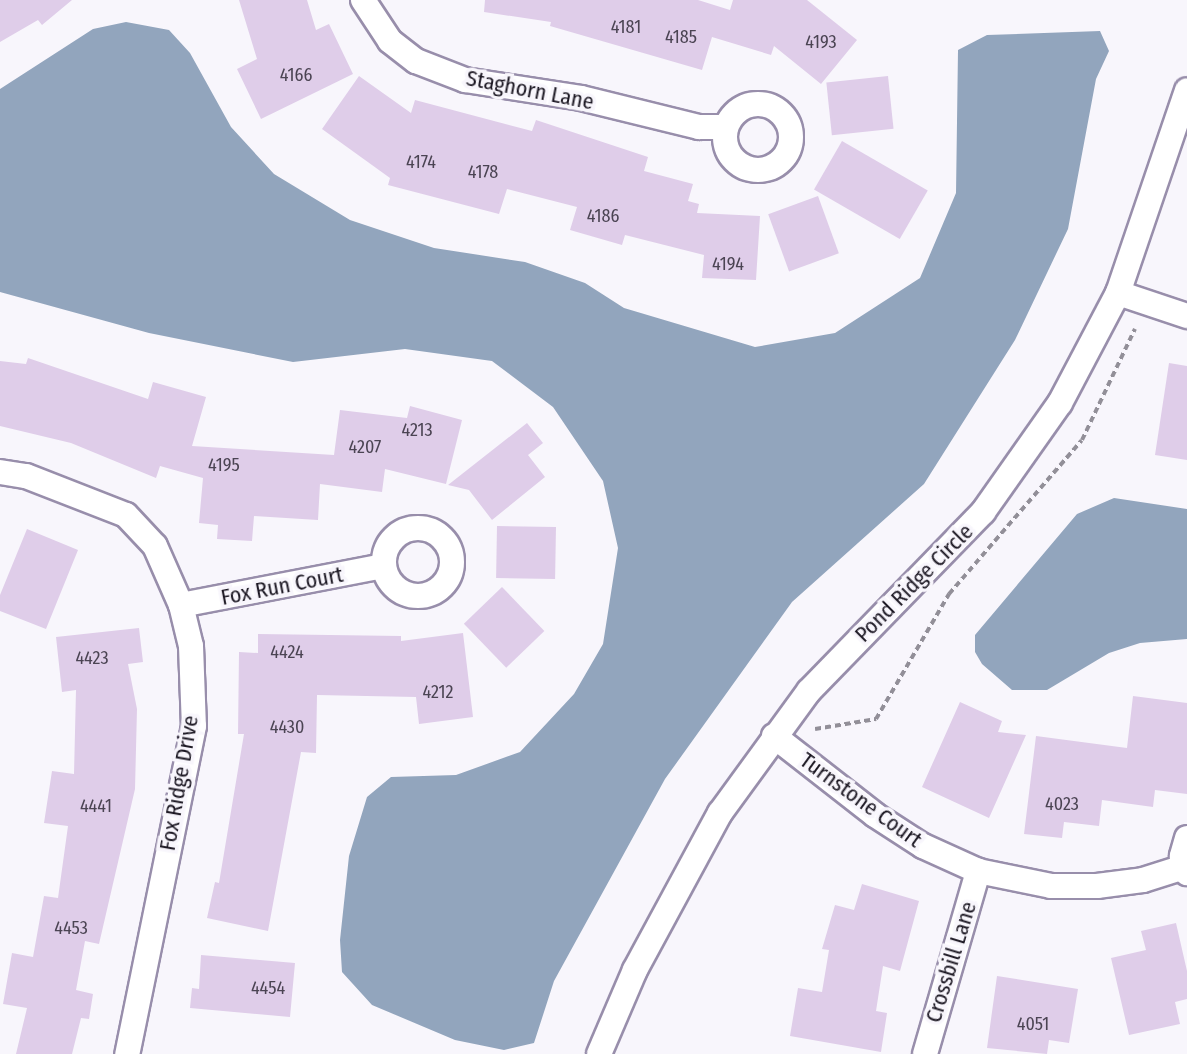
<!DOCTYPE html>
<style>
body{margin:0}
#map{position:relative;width:1187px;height:1054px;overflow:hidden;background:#f8f6fc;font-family:"Fira Sans Condensed",sans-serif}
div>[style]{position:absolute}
.water>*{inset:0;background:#92a5bd}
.building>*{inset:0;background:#dfcde9;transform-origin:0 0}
.path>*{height:4px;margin-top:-2px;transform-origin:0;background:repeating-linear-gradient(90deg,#928f98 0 6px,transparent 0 10px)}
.roads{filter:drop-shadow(2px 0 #988eab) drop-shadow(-2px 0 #988eab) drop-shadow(0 2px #988eab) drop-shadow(0 -2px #988eab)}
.street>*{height:24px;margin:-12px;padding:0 12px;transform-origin:12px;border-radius:12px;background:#fff}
.street>.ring{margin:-12px;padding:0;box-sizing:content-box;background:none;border:24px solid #fff;border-radius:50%}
span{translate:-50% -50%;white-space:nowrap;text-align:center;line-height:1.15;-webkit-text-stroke:7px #f8f6fc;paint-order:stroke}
.number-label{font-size:18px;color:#4b4453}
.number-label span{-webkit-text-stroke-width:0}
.street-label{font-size:22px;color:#1a1621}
</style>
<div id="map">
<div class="water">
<i style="clip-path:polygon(126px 22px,169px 30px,190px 53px,231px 127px,274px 174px,350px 220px,434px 248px,525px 262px,585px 283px,624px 308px,755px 347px,835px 333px,920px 278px,956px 193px,958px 50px,987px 35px,1100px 31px,1109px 51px,1096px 79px,1068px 229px,1015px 340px,924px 484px,792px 602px,665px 779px,554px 981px,534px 1043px,504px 1050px,455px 1040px,372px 1005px,342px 972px,340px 940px,349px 856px,367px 797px,391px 777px,456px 775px,520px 752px,574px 694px,603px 644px,618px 548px,603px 481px,553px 407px,492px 361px,405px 349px,293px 362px,149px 333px,0 292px,0 89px,93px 29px)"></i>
<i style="clip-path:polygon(1114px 498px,1187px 509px,1187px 639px,1140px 643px,1109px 653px,1047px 690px,1012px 690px,982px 664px,975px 652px,975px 635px,1077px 514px)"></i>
</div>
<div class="building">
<i style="clip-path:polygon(0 0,72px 0,42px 25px,38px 20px,0 42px)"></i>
<i style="clip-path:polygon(239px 0,307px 0,316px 30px,329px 24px,353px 74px,261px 119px,237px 69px,257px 59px)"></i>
<i style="clip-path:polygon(485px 0,698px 0,730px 10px,733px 0,807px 0,857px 40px,821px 84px,774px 46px,771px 55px,712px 37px,702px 70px,550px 26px,551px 22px,484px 12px)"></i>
<i style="clip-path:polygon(359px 76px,411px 113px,415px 100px,532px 131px,536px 120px,648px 157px,644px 171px,693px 184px,688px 201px,699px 204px,697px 213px,760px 216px,756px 280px,702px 278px,704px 255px,625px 235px,622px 245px,570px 230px,577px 207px,507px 189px,499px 214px,388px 185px,390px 178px,322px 129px)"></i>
<i style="left:888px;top:76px;width:53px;height:62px;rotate:84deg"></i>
<i style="left:842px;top:141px;width:99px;height:56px;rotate:30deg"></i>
<i style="left:818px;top:196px;width:61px;height:53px;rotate:70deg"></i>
<i style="clip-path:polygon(28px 358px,148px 399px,153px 382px,206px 397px,192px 446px,334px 455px,340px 410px,407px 418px,410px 406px,462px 420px,446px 484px,385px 469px,382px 492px,320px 484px,318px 520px,254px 516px,252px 541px,217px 539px,218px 525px,199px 523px,203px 478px,160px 466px,156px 478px,71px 443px,0 426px,0 361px,26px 364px)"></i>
<i style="clip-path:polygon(1169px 363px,1187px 366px,1187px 460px,1155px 455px)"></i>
<i style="clip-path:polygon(527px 423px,543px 443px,528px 455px,545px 477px,492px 520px,469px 490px,448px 485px)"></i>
<i style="left:497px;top:526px;width:59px;height:52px;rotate:1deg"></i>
<i style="clip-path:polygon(27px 529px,78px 550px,46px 629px,0 611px,0 595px)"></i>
<i style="left:502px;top:587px;width:61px;height:53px;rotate:46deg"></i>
<i style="clip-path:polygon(139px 628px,143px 662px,128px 664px,137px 709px,135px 789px,99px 944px,85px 941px,76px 990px,93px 994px,89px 1019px,81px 1018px,72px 1054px,16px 1054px,27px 1008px,3px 1004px,12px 953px,33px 957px,44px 896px,58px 898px,68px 826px,44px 823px,52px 771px,74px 774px,76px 690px,62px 692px,56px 637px)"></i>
<i style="clip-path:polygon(463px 633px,473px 717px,419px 724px,416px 697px,317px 695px,316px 753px,301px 752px,268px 931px,207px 918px,215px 882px,219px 883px,244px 734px,238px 734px,239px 652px,258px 653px,258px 634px,401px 636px,401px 641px)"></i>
<i style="clip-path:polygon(1133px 696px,1187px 703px,1187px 794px,1155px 790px,1153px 807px,1102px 800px,1099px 826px,1064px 822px,1062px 838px,1024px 834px,1036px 736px,1127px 748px)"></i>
<i style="clip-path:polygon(960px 702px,1002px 721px,998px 732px,1026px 735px,989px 818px,922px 787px)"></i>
<i style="clip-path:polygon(862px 884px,919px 901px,900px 971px,883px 966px,876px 1011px,887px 1013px,881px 1052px,790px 1036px,798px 988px,822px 992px,829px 950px,822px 949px,835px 905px,854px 910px)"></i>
<i style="clip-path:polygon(1176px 923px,1187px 971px,1187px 999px,1175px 1002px,1180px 1024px,1129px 1035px,1111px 958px,1146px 950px,1141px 931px)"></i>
<i style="clip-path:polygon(201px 955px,295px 963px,290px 1017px,190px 1008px,192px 988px,199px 989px)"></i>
<i style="clip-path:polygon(997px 976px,1078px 989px,1069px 1043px,1049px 1040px,1047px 1054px,987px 1048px)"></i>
</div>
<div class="path">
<i style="left:815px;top:729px;width:62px;rotate:-9.3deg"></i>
<i style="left:876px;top:719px;width:145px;rotate:-59.7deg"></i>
<i style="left:949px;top:594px;width:203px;rotate:-49.2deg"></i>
<i style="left:1082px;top:440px;width:123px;rotate:-64.5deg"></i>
</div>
<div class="roads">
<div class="street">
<i style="left:363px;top:0;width:49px;rotate:56.6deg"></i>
<i style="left:390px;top:41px;width:33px;rotate:38deg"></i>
<i style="left:416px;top:61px;width:53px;rotate:21.2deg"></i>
<i style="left:465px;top:80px;width:117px;rotate:8.8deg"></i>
<i style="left:581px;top:98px;width:122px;rotate:13.8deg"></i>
<i style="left:699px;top:127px;width:27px"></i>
<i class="ring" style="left:725px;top:104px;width:42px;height:42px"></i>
<i style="left:1118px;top:293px;width:73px;rotate:18.4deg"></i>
<i style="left:0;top:472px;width:26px;rotate:9deg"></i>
<i style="left:26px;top:476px;width:107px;rotate:21.3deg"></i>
<i style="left:126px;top:515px;width:42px;rotate:46.9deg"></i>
<i style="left:155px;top:546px;width:64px;rotate:66.2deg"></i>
<i style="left:181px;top:605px;width:42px;rotate:76.3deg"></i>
<i style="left:191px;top:646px;width:80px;rotate:87.9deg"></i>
<i style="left:194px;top:726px;width:335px;rotate:101.5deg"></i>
<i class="ring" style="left:384px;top:528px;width:44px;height:44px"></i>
<i style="left:181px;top:605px;width:206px;rotate:-10.9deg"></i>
<i style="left:774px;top:736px;width:128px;rotate:38deg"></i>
<i style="left:875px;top:815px;width:57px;rotate:32.9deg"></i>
<i style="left:923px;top:846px;width:60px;rotate:24.4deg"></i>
<i style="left:978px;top:871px;width:75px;rotate:11.6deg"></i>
<i style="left:1051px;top:886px;width:46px"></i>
<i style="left:1097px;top:886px;width:46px;rotate:-7.4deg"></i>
<i style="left:1143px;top:880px;width:43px;rotate:-17.6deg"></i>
<i style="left:1187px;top:838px;width:19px;rotate:106deg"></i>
<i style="left:1182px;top:856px;width:18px;rotate:74deg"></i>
<i style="left:599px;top:1054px;width:91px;rotate:-66.8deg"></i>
<i style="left:635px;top:970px;width:179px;rotate:-61.6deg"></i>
<i style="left:720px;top:813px;width:151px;rotate:-53.9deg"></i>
<i style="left:809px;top:691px;width:250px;rotate:-45.8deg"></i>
<i style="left:983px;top:512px;width:133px;rotate:-54.8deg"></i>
<i style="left:1060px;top:403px;width:124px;rotate:-62.2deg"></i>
<i style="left:1118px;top:293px;width:214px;rotate:-71.2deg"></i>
<i style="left:925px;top:1054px;width:191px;rotate:-73.8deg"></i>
</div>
</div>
<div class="number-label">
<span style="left:626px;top:27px">4181</span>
<span style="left:681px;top:37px">4185</span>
<span style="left:821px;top:42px">4193</span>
<span style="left:296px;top:75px">4166</span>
<span style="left:421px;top:162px">4174</span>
<span style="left:483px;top:172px">4178</span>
<span style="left:603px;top:216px">4186</span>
<span style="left:728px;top:264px">4194</span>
<span style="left:417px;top:430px">4213</span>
<span style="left:365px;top:447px">4207</span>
<span style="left:224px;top:465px">4195</span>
<span style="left:287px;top:652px">4424</span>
<span style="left:92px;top:658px">4423</span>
<span style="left:438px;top:692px">4212</span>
<span style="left:287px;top:727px">4430</span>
<span style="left:1062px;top:804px">4023</span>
<span style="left:96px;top:806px">4441</span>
<span style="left:71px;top:928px">4453</span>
<span style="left:268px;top:988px">4454</span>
<span style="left:1033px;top:1024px">4051</span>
</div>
<div class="street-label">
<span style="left:530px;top:90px;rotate:11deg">Staghorn Lane</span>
<span style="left:914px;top:583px;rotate:-45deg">Pond Ridge Circle</span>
<span style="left:282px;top:586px;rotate:-11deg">Fox Run Court</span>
<span style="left:179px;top:783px;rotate:-80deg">Fox Ridge Drive</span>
<span style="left:861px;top:800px;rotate:36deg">Turnstone Court</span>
<span style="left:951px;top:962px;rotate:-73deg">Crossbill Lane</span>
</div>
</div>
